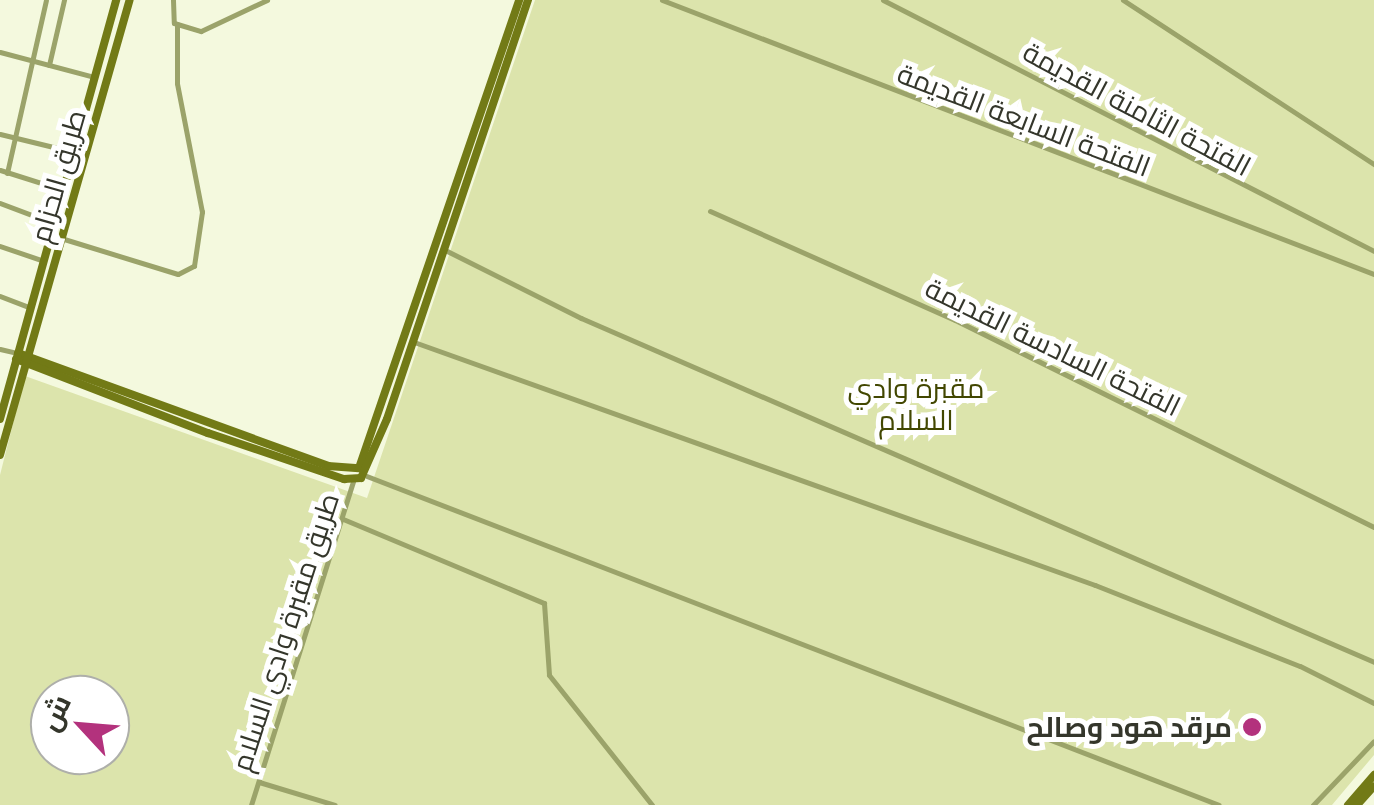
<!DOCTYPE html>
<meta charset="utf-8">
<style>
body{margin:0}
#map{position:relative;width:1374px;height:805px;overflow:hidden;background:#f4f9de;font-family:Figtree,Cairo,sans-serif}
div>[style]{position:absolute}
.green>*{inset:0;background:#dce4ac}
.street>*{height:5px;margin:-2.5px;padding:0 2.5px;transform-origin:2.5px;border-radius:2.5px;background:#9ba36a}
.secondary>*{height:8px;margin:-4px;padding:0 4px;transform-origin:4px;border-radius:4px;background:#727a16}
.dots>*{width:28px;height:28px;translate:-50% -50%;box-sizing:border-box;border:5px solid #fff;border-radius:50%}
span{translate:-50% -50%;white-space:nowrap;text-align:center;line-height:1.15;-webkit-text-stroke:10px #fff;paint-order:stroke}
.street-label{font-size:28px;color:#34362b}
.park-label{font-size:28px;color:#424701}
.poi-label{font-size:28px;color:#34362b;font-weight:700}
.right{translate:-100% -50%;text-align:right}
.north{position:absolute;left:30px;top:675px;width:100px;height:100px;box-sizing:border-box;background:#fff;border:2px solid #aeafaa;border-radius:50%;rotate:296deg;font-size:28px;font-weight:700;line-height:40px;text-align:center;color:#34362b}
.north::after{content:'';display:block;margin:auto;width:35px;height:45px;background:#b3327d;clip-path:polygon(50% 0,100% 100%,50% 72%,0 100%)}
</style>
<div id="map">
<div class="green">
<i style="clip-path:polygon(evenodd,535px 0,1374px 0,1374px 755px,1332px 805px,0 805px,0 475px,25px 376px,367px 498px,535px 0,50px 695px,110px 695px,110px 755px,50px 755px,50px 695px)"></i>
</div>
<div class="street">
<i style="left:173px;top:0;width:23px;rotate:88deg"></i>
<i style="left:174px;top:23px;width:28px;rotate:17deg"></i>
<i style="left:201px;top:31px;width:73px;rotate:-25.2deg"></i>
<i style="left:662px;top:0;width:763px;rotate:21.05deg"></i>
<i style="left:883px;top:0;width:551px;rotate:27.08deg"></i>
<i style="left:1123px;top:0;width:300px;rotate:33.2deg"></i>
<i style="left:0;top:52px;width:97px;rotate:14.9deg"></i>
<i style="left:49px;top:65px;width:67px;rotate:-77deg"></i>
<i style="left:0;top:134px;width:76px;rotate:13.7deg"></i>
<i style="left:0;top:170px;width:66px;rotate:17.6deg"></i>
<i style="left:7px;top:173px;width:177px;rotate:-77.3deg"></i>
<i style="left:0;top:203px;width:57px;rotate:20.7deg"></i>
<i style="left:710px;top:211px;width:268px;rotate:24deg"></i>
<i style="left:955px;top:320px;width:467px;rotate:26.3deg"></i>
<i style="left:64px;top:239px;width:119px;rotate:17.1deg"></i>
<i style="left:178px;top:274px;width:18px;rotate:-27deg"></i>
<i style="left:194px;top:266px;width:55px;rotate:-81.6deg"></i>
<i style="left:202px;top:212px;width:131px;rotate:-101deg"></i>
<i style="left:177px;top:83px;width:59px;rotate:-90deg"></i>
<i style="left:0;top:246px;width:46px;rotate:18.8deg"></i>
<i style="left:445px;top:250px;width:152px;rotate:26.6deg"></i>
<i style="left:581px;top:318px;width:864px;rotate:23.45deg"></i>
<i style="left:0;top:296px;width:33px;rotate:21deg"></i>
<i style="left:414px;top:342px;width:723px;rotate:19.64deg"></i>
<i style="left:1095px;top:585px;width:220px;rotate:21.6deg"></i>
<i style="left:1300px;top:666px;width:83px;rotate:26.6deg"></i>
<i style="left:0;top:349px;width:17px;rotate:13deg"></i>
<i style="left:364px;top:475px;width:916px;rotate:21.1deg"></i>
<i style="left:343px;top:519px;width:218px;rotate:22.7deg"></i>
<i style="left:544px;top:603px;width:72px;rotate:86deg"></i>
<i style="left:549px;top:675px;width:166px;rotate:51.6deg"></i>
<i style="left:259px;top:782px;width:79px;rotate:16.8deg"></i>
<i style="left:251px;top:805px;width:343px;rotate:-72.5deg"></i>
<i style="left:1313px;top:805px;width:88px;rotate:-46.4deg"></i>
</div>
<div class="secondary">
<i style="left:18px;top:353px;width:330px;rotate:20deg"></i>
<i style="left:328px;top:466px;width:31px;rotate:4deg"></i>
<i style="left:359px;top:468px;width:495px;rotate:-71.1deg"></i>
<i style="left:16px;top:359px;width:206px;rotate:21.1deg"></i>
<i style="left:208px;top:433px;width:144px;rotate:18.7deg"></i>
<i style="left:344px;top:479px;width:17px;rotate:-3deg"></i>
<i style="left:361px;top:478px;width:64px;rotate:-66.2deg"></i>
<i style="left:387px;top:419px;width:442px;rotate:-71.4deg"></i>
<i style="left:0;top:419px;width:435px;rotate:-74.5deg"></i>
<i style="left:0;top:455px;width:473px;rotate:-74.1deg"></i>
<i style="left:1348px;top:805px;width:40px;rotate:-49deg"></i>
<i style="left:1357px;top:805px;width:25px;rotate:-48deg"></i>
</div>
<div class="dots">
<i style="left:1252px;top:727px;background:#b3327d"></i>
</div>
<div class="street-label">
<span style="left:1137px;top:109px;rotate:28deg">الفتحة الثامنة القديمة</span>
<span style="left:1024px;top:120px;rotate:21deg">الفتحة السابعة القديمة</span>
<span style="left:58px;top:176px;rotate:-74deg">طريق الحزام</span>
<span style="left:1053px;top:347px;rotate:26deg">الفتحة السادسة القديمة</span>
<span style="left:285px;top:632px;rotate:-72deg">طريق مقبرة وادي السلام</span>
</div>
<div class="park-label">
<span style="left:916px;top:404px">مقبرة وادي<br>السلام</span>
</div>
<div class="poi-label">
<span class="right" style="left:1232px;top:727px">مرقد هود وصالح</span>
</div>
<div class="north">ش</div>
</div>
